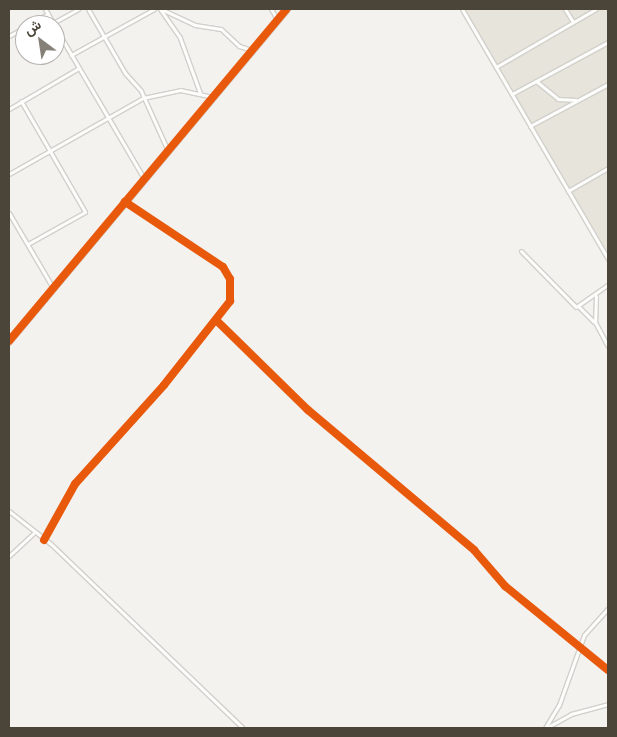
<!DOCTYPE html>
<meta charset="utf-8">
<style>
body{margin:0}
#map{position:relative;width:617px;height:737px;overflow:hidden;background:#f4f2ee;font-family:"Source Sans 3",Vazirmatn,sans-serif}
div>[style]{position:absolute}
.residential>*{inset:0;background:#e7e4dc}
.roads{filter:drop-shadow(1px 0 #d2d0cb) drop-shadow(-1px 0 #d2d0cb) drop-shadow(0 1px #d2d0cb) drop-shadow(0 -1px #d2d0cb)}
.street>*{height:3px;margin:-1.5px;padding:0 1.5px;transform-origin:1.5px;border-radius:1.5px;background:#fdfdfc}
.secondary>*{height:5px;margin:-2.5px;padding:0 2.5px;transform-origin:2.5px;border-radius:2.5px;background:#f7f6f1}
.cycleway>*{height:8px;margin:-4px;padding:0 4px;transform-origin:4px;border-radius:4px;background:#e8590c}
span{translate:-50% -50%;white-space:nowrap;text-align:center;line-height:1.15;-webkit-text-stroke:4px #fff;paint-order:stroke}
.frame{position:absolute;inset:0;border:10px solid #4b4439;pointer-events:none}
.north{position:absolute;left:15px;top:15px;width:50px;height:50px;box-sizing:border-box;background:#fff;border:1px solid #b7b4b0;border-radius:50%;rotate:329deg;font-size:14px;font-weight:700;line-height:20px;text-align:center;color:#4b4439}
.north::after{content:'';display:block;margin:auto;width:18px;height:22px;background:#868178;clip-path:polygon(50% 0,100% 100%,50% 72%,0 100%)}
</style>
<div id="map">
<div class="residential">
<i style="clip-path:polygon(459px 9px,608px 9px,608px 255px)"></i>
</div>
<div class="roads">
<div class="street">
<i style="left:45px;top:9px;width:16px;rotate:60deg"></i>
<i style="left:88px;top:9px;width:74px;rotate:60deg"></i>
<i style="left:125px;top:73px;width:24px;rotate:48deg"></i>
<i style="left:141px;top:91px;width:66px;rotate:65.8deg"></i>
<i style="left:160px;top:9px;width:35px;rotate:55deg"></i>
<i style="left:180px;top:38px;width:59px;rotate:70deg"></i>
<i style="left:161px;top:9px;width:38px;rotate:25deg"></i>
<i style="left:195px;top:25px;width:26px;rotate:9deg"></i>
<i style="left:221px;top:29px;width:25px;rotate:43deg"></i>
<i style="left:239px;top:46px;width:14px;rotate:17deg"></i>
<i style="left:271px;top:9px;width:13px;rotate:58deg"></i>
<i style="left:462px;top:9px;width:290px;rotate:59.7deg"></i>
<i style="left:565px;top:9px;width:15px;rotate:58deg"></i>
<i style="left:53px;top:23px;width:29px;rotate:-29deg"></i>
<i style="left:28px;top:25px;width:23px;rotate:-29deg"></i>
<i style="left:55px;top:27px;width:176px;rotate:59.6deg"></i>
<i style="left:9px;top:36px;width:18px;rotate:-29deg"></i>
<i style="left:71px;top:55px;width:95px;rotate:-29deg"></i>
<i style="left:496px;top:67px;width:116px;rotate:-30.1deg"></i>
<i style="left:536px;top:81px;width:28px;rotate:39deg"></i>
<i style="left:558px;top:99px;width:18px;rotate:3deg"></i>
<i style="left:512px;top:94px;width:109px;rotate:-28.4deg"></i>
<i style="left:21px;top:101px;width:128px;rotate:60deg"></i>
<i style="left:85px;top:212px;width:65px;rotate:150.7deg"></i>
<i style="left:9px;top:109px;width:81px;rotate:-30.4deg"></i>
<i style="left:530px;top:126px;width:89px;rotate:-28.3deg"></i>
<i style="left:9px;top:174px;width:154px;rotate:-29.6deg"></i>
<i style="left:143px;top:98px;width:38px;rotate:-12deg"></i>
<i style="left:180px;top:90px;width:33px;rotate:12deg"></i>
<i style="left:568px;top:191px;width:46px;rotate:-29.9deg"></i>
<i style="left:9px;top:213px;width:87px;rotate:59.6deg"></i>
<i style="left:521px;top:251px;width:78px;rotate:45.5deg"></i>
<i style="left:576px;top:307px;width:39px;rotate:-35deg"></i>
<i style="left:596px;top:296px;width:26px;rotate:92deg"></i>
<i style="left:595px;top:322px;width:27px;rotate:62deg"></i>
<i style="left:579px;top:307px;width:21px;rotate:45deg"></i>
<i style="left:217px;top:321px;width:127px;rotate:44.4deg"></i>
<i style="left:308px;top:410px;width:217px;rotate:40.1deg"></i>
<i style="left:474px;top:550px;width:48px;rotate:49.3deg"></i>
<i style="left:505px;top:586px;width:133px;rotate:39.2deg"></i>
<i style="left:9px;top:511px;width:53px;rotate:38.2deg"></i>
<i style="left:51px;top:544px;width:266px;rotate:43.8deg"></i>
<i style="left:44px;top:540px;width:64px;rotate:-61deg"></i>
<i style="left:75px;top:484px;width:133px;rotate:-48deg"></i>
<i style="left:164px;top:385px;width:107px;rotate:-51.8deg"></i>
<i style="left:230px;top:301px;width:22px;rotate:-90deg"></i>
<i style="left:230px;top:279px;width:14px;rotate:-120deg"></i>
<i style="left:223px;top:267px;width:118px;rotate:-146.4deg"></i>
<i style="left:9px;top:556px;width:33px;rotate:-43deg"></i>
<i style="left:545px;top:728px;width:27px;rotate:-59deg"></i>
<i style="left:559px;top:705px;width:74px;rotate:-70.3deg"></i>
<i style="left:584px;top:635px;width:36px;rotate:-48deg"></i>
<i style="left:546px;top:728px;width:29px;rotate:-29deg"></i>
<i style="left:571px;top:714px;width:38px;rotate:-15deg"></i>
</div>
<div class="secondary">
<i style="left:9px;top:341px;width:433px;rotate:-50.1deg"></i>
</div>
</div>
<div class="cycleway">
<i style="left:217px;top:321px;width:127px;rotate:44.4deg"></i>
<i style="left:308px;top:410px;width:217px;rotate:40.1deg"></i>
<i style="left:474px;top:550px;width:48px;rotate:49.3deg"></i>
<i style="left:505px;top:586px;width:133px;rotate:39.2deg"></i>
<i style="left:9px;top:341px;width:433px;rotate:-50.1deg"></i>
<i style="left:44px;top:540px;width:64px;rotate:-61deg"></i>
<i style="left:75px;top:484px;width:133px;rotate:-48deg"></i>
<i style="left:164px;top:385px;width:107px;rotate:-51.8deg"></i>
<i style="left:230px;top:301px;width:22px;rotate:-90deg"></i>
<i style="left:230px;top:279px;width:14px;rotate:-120deg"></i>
<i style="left:223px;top:267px;width:118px;rotate:-146.4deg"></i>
</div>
<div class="frame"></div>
<div class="north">ش</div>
</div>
